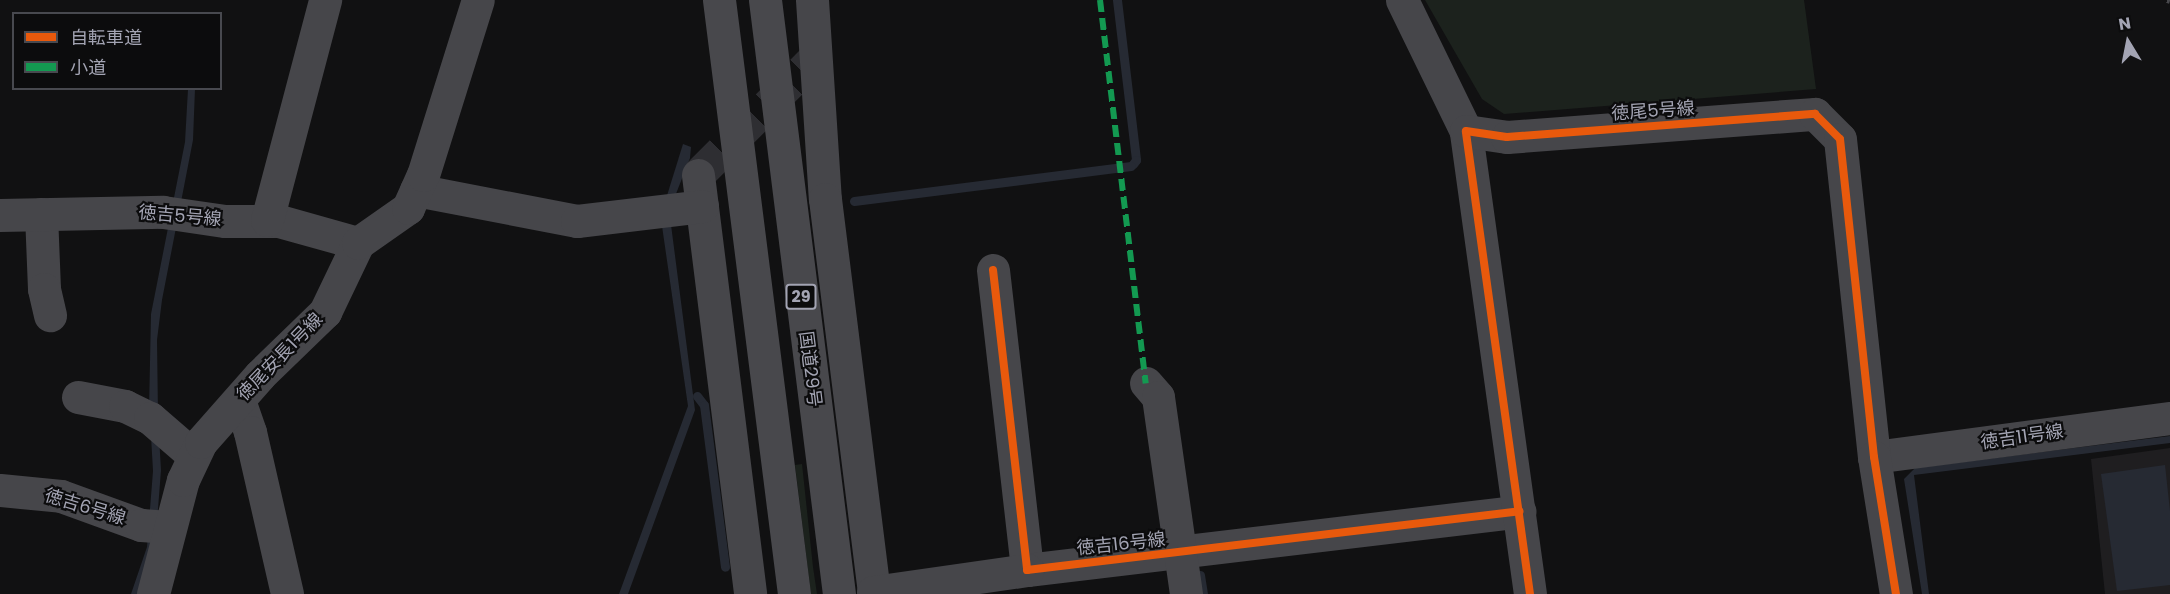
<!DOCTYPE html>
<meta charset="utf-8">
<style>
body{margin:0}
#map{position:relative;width:2170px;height:594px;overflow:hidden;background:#111112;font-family:Poppins,"Noto Sans JP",sans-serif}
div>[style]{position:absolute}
.built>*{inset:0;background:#1f1e20}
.green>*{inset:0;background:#1c221d}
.water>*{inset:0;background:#262a33}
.stream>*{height:9px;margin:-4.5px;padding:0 4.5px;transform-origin:4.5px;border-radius:4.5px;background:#262a33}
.minor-tunnel>*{height:33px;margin-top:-16.5px;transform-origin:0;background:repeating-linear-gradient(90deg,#2e2e32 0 33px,transparent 0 49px)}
.minor>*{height:33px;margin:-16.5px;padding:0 16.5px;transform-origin:16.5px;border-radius:16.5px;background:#46464a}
.rail>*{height:4.5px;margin-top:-2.25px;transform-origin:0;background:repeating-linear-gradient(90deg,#47474b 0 8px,transparent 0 14px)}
.highway-bridge>*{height:33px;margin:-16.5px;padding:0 16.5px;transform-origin:16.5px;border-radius:16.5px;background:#48484c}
.quiet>*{height:6px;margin-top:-3px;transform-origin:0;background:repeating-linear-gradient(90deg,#139951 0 12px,transparent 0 18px)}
.cycleway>*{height:8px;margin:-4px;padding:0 4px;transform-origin:4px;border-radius:4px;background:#e8590c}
span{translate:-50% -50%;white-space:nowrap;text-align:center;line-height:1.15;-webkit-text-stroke:4.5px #0c0c0d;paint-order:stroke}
.shield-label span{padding:2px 4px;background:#0c0c0d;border:2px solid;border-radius:4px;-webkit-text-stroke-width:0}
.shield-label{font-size:16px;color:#a3a4b3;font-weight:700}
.street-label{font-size:18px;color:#a3a4b3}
.legend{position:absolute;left:12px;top:12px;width:210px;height:78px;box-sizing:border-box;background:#0c0c0d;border:2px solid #48494f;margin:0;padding:8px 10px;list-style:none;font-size:18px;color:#a3a4b3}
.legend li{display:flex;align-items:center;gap:12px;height:30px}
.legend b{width:30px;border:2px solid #48494f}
.north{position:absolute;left:2098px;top:12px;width:60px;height:60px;-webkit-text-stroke:4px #0c0c0d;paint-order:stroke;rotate:350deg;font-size:16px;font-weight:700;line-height:24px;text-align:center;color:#a3a4b3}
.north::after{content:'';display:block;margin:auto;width:21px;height:27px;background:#a3a4b3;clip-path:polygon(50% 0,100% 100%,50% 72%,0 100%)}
</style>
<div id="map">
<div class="built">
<i style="clip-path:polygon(2170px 448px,2170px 594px,2105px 594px,2091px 459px)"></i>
</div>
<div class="green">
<i style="clip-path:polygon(1425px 0,1804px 0,1816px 89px,1504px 114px,1482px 99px)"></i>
<i style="clip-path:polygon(802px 464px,813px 567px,817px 594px,811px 594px,795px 465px)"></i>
</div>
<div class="water">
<i style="clip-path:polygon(188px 89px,195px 89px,193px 140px,162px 300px,157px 340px,158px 414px,149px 410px,151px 314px,185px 142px)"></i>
<i style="clip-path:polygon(683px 144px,691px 147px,690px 158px,672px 204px,665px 202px)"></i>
<i style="clip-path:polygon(670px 217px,695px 410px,628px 594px,619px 594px,688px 406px,661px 219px)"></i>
<i style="clip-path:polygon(151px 436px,159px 436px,161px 470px,155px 548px,141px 594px,131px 594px,147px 547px,153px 471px)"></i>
<i style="clip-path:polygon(2170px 436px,2170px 443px,1914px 475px,1929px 594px,1922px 594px,1904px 479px,1915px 468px)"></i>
<i style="clip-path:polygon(2165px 465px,2170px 511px,2170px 585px,2117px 591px,2101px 474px)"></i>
</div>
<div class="stream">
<i style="left:1117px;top:0;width:161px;rotate:83.2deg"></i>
<i style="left:1136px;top:160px;width:5px;rotate:127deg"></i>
<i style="left:854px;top:201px;width:279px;rotate:-7.2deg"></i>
<i style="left:697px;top:396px;width:11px;rotate:52deg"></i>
<i style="left:704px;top:405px;width:163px;rotate:82.6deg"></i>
<i style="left:1200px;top:575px;width:19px;rotate:81deg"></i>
</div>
<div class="minor-tunnel">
<i style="left:698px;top:175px;width:170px;rotate:-45deg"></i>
</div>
<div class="minor">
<i style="left:812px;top:0;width:199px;rotate:86.3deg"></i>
<i style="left:825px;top:199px;width:398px;rotate:82.9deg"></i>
<i style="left:1402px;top:0;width:146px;rotate:64deg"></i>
<i style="left:698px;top:175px;width:422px;rotate:82.9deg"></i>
<i style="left:416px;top:190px;width:164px;rotate:10.9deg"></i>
<i style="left:577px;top:221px;width:126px;rotate:-6.8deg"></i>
<i style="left:41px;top:214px;width:75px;rotate:87.7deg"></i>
<i style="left:44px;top:289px;width:27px;rotate:77deg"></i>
<i style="left:0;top:215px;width:163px;rotate:-1.1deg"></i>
<i style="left:163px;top:212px;width:63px;rotate:8.3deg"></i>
<i style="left:225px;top:221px;width:54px"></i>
<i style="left:279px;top:221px;width:82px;rotate:15.6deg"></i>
<i style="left:267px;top:220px;width:228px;rotate:-75.2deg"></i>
<i style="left:993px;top:270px;width:302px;rotate:83.5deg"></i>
<i style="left:1027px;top:570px;width:496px;rotate:-6.8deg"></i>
<i style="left:1146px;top:383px;width:18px;rotate:49deg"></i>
<i style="left:1158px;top:397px;width:199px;rotate:81.9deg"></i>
<i style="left:78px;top:397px;width:48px;rotate:10.8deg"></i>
<i style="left:125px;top:406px;width:28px;rotate:26deg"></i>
<i style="left:150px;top:418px;width:58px;rotate:40.8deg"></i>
<i style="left:239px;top:400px;width:34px;rotate:71deg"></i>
<i style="left:250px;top:432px;width:166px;rotate:77.1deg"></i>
<i style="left:1874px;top:457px;width:299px;rotate:-7.5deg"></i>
<i style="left:0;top:490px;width:61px;rotate:5.6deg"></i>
<i style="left:61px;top:496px;width:85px;rotate:19.9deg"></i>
<i style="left:141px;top:525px;width:28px;rotate:4deg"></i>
<i style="left:873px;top:592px;width:156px;rotate:-8.1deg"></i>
<i style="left:153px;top:594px;width:118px;rotate:-75.3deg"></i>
<i style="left:183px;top:480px;width:42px;rotate:-64.7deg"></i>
<i style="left:201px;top:442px;width:89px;rotate:-48.6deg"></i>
<i style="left:260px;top:375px;width:91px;rotate:-44.1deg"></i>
<i style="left:325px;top:312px;width:76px;rotate:-64.4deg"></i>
<i style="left:358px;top:243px;width:61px;rotate:-35deg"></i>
<i style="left:408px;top:208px;width:36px;rotate:-66deg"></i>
<i style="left:423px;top:175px;width:183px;rotate:-72.6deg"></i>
<i style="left:1530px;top:594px;width:467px;rotate:-97.9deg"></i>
<i style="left:1466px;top:131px;width:41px;rotate:8.3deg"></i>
<i style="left:1507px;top:137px;width:309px;rotate:-4.3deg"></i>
<i style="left:1815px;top:114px;width:35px;rotate:45deg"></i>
<i style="left:1840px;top:139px;width:320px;rotate:83.9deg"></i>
<i style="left:1874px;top:457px;width:139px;rotate:80.9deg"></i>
</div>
<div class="rail">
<i style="left:2167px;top:0;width:3px;rotate:18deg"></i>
</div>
<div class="highway-bridge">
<i style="left:719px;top:0;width:599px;rotate:82.8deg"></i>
<i style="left:765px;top:0;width:599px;rotate:82.9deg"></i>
</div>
<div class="quiet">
<i style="left:1100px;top:0;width:386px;rotate:83.2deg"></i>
</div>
<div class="cycleway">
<i style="left:993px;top:270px;width:302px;rotate:83.5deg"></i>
<i style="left:1027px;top:570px;width:496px;rotate:-6.8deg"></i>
<i style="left:1530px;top:594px;width:467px;rotate:-97.9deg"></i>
<i style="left:1466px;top:131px;width:41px;rotate:8.3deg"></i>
<i style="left:1507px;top:137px;width:309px;rotate:-4.3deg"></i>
<i style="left:1815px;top:114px;width:35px;rotate:45deg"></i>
<i style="left:1840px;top:139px;width:320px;rotate:83.9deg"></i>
<i style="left:1874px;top:457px;width:139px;rotate:80.9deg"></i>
</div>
<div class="shield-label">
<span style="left:801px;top:297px">29</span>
</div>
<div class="street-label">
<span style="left:1653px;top:111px;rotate:-4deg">徳尾5号線</span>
<span style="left:180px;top:216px;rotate:5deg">徳吉5号線</span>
<span style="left:280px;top:357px;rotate:-46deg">徳尾安長1号線</span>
<span style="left:810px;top:369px;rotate:83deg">国道29号</span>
<span style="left:2022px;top:437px;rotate:-8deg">徳吉11号線</span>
<span style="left:85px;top:507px;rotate:17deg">徳吉6号線</span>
<span style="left:1121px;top:544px;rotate:-6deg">徳吉16号線</span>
</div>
<ul class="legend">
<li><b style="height:8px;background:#e8590c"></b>自転車道</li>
<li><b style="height:8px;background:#139951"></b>小道</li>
</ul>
<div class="north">N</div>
</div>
